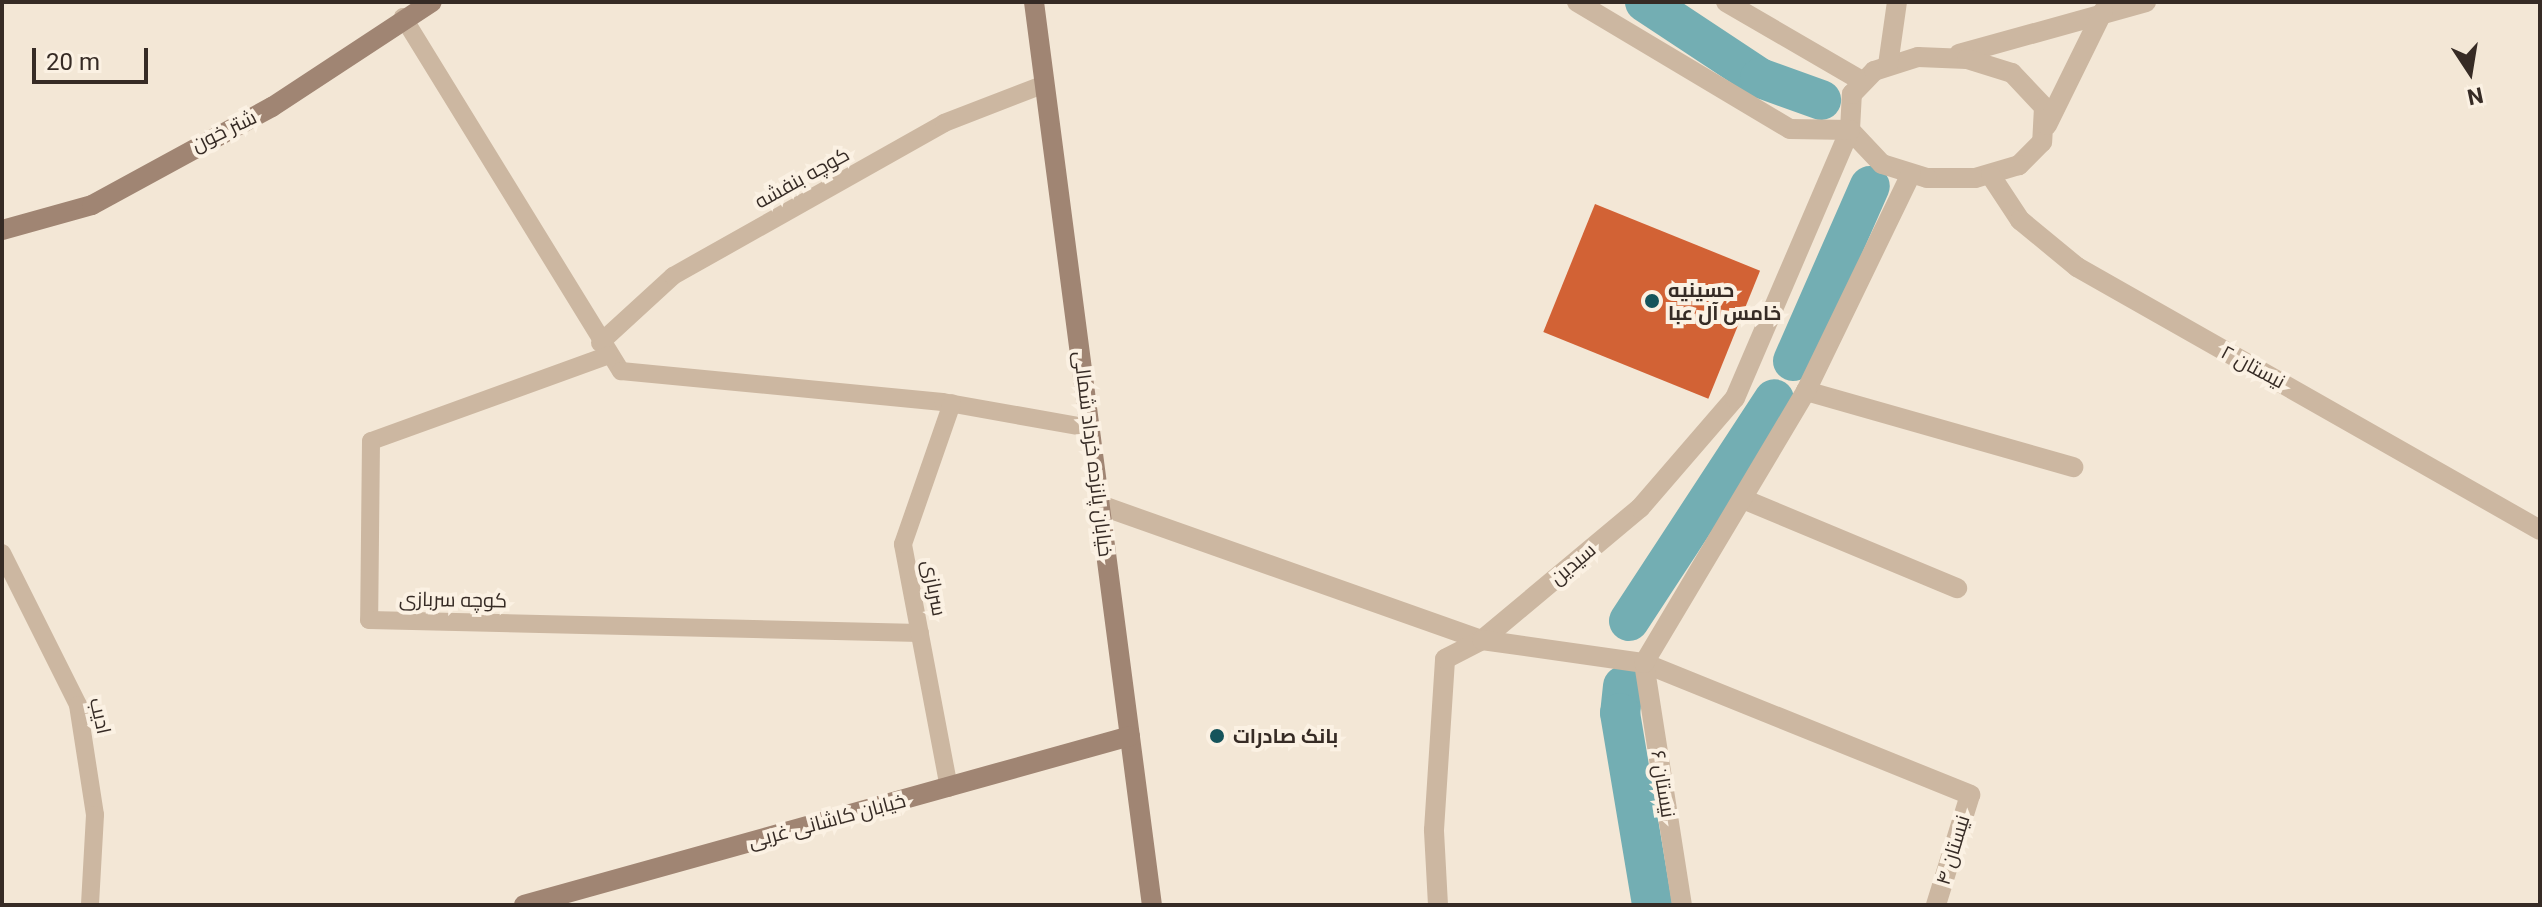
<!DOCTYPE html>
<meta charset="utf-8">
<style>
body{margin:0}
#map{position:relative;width:2542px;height:907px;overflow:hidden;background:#f3e7d6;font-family:Roboto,Cairo,sans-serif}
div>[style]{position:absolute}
.canal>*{height:40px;margin:-20px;padding:0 20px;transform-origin:20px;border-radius:20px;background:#73aeb3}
.building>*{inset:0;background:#d26235;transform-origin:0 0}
.lane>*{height:18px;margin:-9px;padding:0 9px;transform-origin:9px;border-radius:9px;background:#ccb7a1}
.street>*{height:20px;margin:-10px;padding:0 10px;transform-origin:10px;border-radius:10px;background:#ccb7a1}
.secondary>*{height:20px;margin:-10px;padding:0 10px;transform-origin:10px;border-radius:10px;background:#a08573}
.dots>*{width:22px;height:22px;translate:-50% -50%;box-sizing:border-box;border:4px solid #fbf1e3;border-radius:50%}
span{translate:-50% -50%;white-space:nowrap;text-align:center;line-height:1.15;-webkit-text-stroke:8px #fbf1e3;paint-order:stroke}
.street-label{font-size:20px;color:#362b25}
.poi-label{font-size:20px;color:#362b25;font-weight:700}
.left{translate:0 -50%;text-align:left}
.frame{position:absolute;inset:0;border:4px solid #362b25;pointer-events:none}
.north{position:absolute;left:2430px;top:32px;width:80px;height:80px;-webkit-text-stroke:6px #fbf1e3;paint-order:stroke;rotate:168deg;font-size:22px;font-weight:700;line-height:32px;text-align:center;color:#362b25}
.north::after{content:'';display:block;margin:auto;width:28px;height:36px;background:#362b25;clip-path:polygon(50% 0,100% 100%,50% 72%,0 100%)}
.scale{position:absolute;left:32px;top:48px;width:116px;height:36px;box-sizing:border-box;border:4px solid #362b25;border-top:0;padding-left:10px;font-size:24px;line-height:28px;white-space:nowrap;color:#362b25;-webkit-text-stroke:6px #fbf1e3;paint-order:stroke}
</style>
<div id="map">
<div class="canal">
<i style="left:1645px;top:2px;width:138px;rotate:33.5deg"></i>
<i style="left:1760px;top:78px;width:65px;rotate:19.8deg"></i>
<i style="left:1793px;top:361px;width:191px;rotate:-66.3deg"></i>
<i style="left:1629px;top:621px;width:265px;rotate:-56.8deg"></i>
<i style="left:1623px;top:686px;width:27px;rotate:96deg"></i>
<i style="left:1620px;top:713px;width:195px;rotate:80.5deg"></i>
</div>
<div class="building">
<i style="left:1595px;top:204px;width:178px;height:138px;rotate:22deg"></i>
</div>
<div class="lane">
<i style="left:403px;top:17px;width:416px;rotate:58.4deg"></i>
<i style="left:621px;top:371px;width:323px;rotate:5.5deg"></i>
<i style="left:943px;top:402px;width:148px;rotate:10.1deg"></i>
<i style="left:600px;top:343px;width:99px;rotate:-42.5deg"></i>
<i style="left:673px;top:276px;width:311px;rotate:-29.4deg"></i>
<i style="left:944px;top:123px;width:108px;rotate:-21.1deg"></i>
<i style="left:609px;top:355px;width:253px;rotate:160.1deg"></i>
<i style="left:371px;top:441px;width:179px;rotate:90.6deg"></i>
<i style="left:369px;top:620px;width:551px;rotate:1.35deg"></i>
<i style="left:2px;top:553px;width:170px;rotate:63.4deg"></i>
<i style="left:78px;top:705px;width:111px;rotate:81.2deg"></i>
<i style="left:95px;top:815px;width:90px;rotate:93.2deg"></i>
<i style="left:949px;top:788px;width:248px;rotate:-100.7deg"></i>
<i style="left:903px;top:544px;width:149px;rotate:-70.8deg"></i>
</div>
<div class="street">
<i style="left:1726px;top:2px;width:157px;rotate:30.2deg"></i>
<i style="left:1959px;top:54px;width:194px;rotate:-15.5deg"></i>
<i style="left:1918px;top:57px;width:49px;rotate:2.3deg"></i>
<i style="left:1967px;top:59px;width:47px;rotate:17.3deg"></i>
<i style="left:2012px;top:73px;width:47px;rotate:46.7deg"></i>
<i style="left:2044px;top:107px;width:35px;rotate:93deg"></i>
<i style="left:2042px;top:142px;width:33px;rotate:135deg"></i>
<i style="left:2019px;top:165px;width:46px;rotate:163.5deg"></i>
<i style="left:1975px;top:178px;width:48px;rotate:180deg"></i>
<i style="left:1927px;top:178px;width:47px;rotate:-162.7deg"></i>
<i style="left:1882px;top:164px;width:47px;rotate:-133.3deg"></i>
<i style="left:1850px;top:130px;width:36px;rotate:-87deg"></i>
<i style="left:1852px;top:94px;width:32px;rotate:-46deg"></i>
<i style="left:1874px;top:71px;width:46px;rotate:-17.7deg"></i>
<i style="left:1888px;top:65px;width:64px;rotate:-81.9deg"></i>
<i style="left:2047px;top:125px;width:127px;rotate:-63.8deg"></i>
<i style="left:1991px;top:176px;width:53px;rotate:56.6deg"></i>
<i style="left:2020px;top:220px;width:74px;rotate:39.5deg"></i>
<i style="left:2077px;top:267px;width:532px;rotate:29.6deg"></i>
<i style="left:1806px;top:391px;width:278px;rotate:15.9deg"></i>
<i style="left:1743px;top:499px;width:232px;rotate:22.6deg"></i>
<i style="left:1100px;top:505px;width:405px;rotate:19.5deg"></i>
<i style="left:1482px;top:640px;width:206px;rotate:-39.9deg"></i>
<i style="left:1640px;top:508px;width:145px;rotate:-49.2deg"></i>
<i style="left:1735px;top:398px;width:292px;rotate:-66.8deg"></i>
<i style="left:1850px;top:130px;width:60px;rotate:-179deg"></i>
<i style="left:1790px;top:129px;width:248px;rotate:-149.2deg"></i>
<i style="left:1644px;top:663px;width:352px;rotate:22deg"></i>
<i style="left:1970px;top:795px;width:115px;rotate:107.2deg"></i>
<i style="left:1644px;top:663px;width:245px;rotate:81.1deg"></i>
<i style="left:1438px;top:905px;width:75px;rotate:-93.1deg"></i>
<i style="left:1434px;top:830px;width:171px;rotate:-86.3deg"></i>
<i style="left:1445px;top:659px;width:42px;rotate:-27.2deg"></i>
<i style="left:1482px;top:640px;width:164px;rotate:8.1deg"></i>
<i style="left:1644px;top:663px;width:317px;rotate:-59.2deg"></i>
<i style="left:1806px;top:391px;width:241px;rotate:-64.2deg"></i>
</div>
<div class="secondary">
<i style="left:1034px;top:2px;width:911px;rotate:82.56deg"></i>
<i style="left:2px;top:230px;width:93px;rotate:-15.5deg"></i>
<i style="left:92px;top:205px;width:205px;rotate:-28.6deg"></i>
<i style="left:272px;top:107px;width:191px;rotate:-33.3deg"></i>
<i style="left:524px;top:905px;width:629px;rotate:-15.58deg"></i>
</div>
<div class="dots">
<i style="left:1652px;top:301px;background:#16545b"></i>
<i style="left:1217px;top:736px;background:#16545b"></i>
</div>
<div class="street-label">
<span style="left:224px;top:131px;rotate:-26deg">شتر خون</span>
<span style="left:802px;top:178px;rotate:-29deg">کوچه بنفشه</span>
<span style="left:2253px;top:367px;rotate:28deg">نیستان ۲</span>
<span style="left:1093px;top:454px;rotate:83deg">خیابان پانزده خرداد شمالی</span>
<span style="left:1573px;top:564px;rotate:-40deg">سیدین</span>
<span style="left:934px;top:588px;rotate:79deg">سربازی</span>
<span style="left:453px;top:600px;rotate:1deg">کوچه سربازی</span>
<span style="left:100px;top:716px;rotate:77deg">ادیب</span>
<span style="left:1663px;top:784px;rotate:81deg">نیستان ۶</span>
<span style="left:827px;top:821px;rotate:-15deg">خیابان کاشانی غربی</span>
<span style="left:1953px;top:850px;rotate:-73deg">نیستان ۴</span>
</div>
<div class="poi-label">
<span class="left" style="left:1668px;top:302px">حسینیه<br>خامس آل عبا</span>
<span class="left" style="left:1233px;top:736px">بانک صادرات</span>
</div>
<div class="frame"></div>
<div class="north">N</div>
<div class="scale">20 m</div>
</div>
